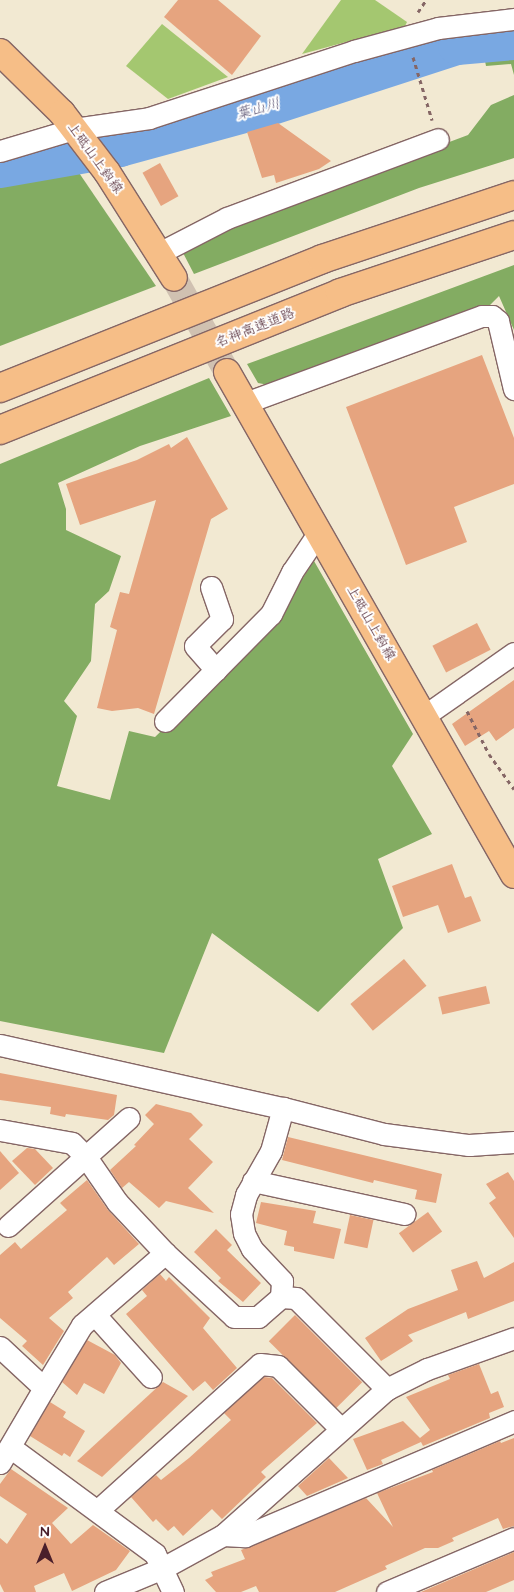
<!DOCTYPE html>
<meta charset="utf-8">
<style>
body{margin:0}
#map{position:relative;width:514px;height:1592px;overflow:hidden;background:#f2e9d2;font-family:"Architects Daughter","Klee One",sans-serif}
div>[style]{position:absolute}
.green>*{inset:0;background:#a4c770}
.forest>*{inset:0;background:#83ac62}
.river>*{height:38px;margin:-19px;padding:0 19px;transform-origin:19px;border-radius:19px;background:#79a8e2}
.building>*{inset:0;background:#e6a47f;transform-origin:0 0}
.major-tunnel>*{height:26px;margin-top:-13px;transform-origin:0;background:repeating-linear-gradient(90deg,#d0c1b1 0 26px,transparent 0 39px)}
.path>*{height:3px;margin-top:-1.5px;transform-origin:0;background:repeating-linear-gradient(90deg,#856665 0 4px,transparent 0 8px)}
.roads{filter:drop-shadow(1px 0 #856665) drop-shadow(-1px 0 #856665) drop-shadow(0 1px #856665) drop-shadow(0 -1px #856665)}
.minor>*{height:21px;margin:-10.5px;padding:0 10.5px;transform-origin:10.5px;border-radius:10.5px;background:#fff}
.major>*{height:26px;margin:-13px;padding:0 13px;transform-origin:13px;border-radius:13px;background:#f6be87}
.highway>*{height:28px;margin:-14px;padding:0 14px;transform-origin:14px;border-radius:14px;background:#f6be87}
span{translate:-50% -50%;white-space:nowrap;text-align:center;line-height:1.15;-webkit-text-stroke:4px #fff;paint-order:stroke}
.street-label{font-size:14px;color:#4a1f2b}
.water-label{font-size:15px;color:#5d5674;font-style:italic}
.north{position:absolute;left:20px;top:1522px;width:50px;height:50px;-webkit-text-stroke:4px #fff;paint-order:stroke;rotate:0deg;font-size:14px;font-weight:700;line-height:20px;text-align:center;color:#4a1f2b}
.north::after{content:'';display:block;margin:auto;width:18px;height:22px;background:#4a1f2b;clip-path:polygon(50% 0,100% 100%,50% 72%,0 100%)}
</style>
<div id="map">
<div class="green">
<i style="clip-path:polygon(341px 0,375px 0,407px 22px,405px 26px,302px 54px)"></i>
<i style="clip-path:polygon(162px 24px,228px 77px,168px 99px,126px 66px)"></i>
</div>
<div class="forest">
<i style="clip-path:polygon(514px 48px,514px 75px,511px 64px,486px 66px,483px 51px)"></i>
<i style="clip-path:polygon(514px 95px,514px 158px,419px 188px,194px 274px,181px 249px,340px 183px,468px 135px,491px 105px)"></i>
<i style="clip-path:polygon(73px 164px,156px 286px,0 346px,0 181px)"></i>
<i style="clip-path:polygon(514px 265px,514px 330px,499px 296px,485px 310px,274px 386px,258px 383px,247px 364px)"></i>
<i style="clip-path:polygon(209px 378px,231px 416px,140px 446px,58px 483px,66px 509px,66px 530px,121px 556px,109px 591px,95px 604px,91px 661px,64px 701px,77px 716px,57px 786px,110px 800px,129px 731px,155px 737px,273px 623px,314px 561px,413px 734px,392px 766px,432px 834px,378px 859px,403px 928px,318px 1012px,212px 933px,164px 1053px,0 1021px,0 464px)"></i>
</div>
<div class="river">
<i style="left:0;top:169px;width:122px;rotate:-9.9deg"></i>
<i style="left:120px;top:148px;width:148px;rotate:-15.3deg"></i>
<i style="left:263px;top:109px;width:204px;rotate:-18deg"></i>
<i style="left:457px;top:46px;width:57px;rotate:-5deg"></i>
</div>
<div class="building">
<i style="clip-path:polygon(178px 0,218px 0,261px 36px,232px 75px,164px 17px)"></i>
<i style="clip-path:polygon(278px 123px,331px 161px,319px 169px,276px 183px,274px 175px,262px 178px,247px 132px)"></i>
<i style="left:160px;top:163px;width:38px;height:20px;rotate:61deg"></i>
<i style="clip-path:polygon(482px 355px,514px 438px,514px 484px,454px 507px,467px 542px,406px 565px,346px 407px)"></i>
<i style="clip-path:polygon(187px 437px,228px 509px,211px 519px,154px 714px,138px 708px,112px 711px,97px 708px,117px 630px,110px 627px,120px 592px,129px 594px,156px 500px,80px 525px,66px 484px,137px 460px,169px 444px,171px 448px)"></i>
<i style="left:477px;top:623px;width:30px;height:50px;rotate:63deg"></i>
<i style="clip-path:polygon(514px 680px,514px 728px,496px 741px,489px 731px,465px 746px,452px 724px)"></i>
<i style="clip-path:polygon(452px 864px,465px 898px,471px 896px,481px 921px,448px 933px,438px 905px,403px 917px,392px 886px)"></i>
<i style="left:404px;top:959px;width:35px;height:70px;rotate:50deg"></i>
<i style="left:486px;top:986px;width:18px;height:49px;rotate:77deg"></i>
<i style="clip-path:polygon(0 1073px,117px 1095px,114px 1115px,108px 1120px,66px 1114px,65px 1117px,50px 1114px,51px 1107px,0 1100px)"></i>
<i style="clip-path:polygon(156px 1104px,191px 1113px,203px 1125px,189px 1139px,213px 1162px,188px 1188px,214px 1213px,166px 1201px,159px 1208px,129px 1182px,122px 1188px,110px 1170px,136px 1146px,134px 1145px,154px 1124px,145px 1115px)"></i>
<i style="clip-path:polygon(288px 1137px,442px 1174px,436px 1203px,415px 1199px,417px 1190px,374px 1180px,373px 1183px,282px 1160px)"></i>
<i style="clip-path:polygon(27px 1148px,35px 1149px,53px 1168px,35px 1185px,12px 1161px)"></i>
<i style="clip-path:polygon(0 1151px,19px 1173px,0 1190px)"></i>
<i style="clip-path:polygon(508px 1172px,514px 1181px,514px 1238px,489px 1203px,496px 1198px,486px 1184px)"></i>
<i style="clip-path:polygon(87px 1180px,108px 1210px,139px 1244px,114px 1265px,107px 1257px,68px 1292px,73px 1298px,49px 1318px,64px 1331px,43px 1365px,22px 1346px,27px 1341px,0 1318px,0 1255px,15px 1242px,21px 1249px,67px 1210px,60px 1203px)"></i>
<i style="clip-path:polygon(261px 1202px,316px 1211px,313px 1223px,341px 1229px,334px 1259px,294px 1251px,294px 1247px,284px 1245px,287px 1231px,256px 1223px)"></i>
<i style="left:428px;top:1212px;width:24px;height:36px;rotate:54deg"></i>
<i style="left:350px;top:1215px;width:24px;height:29px;rotate:12deg"></i>
<i style="clip-path:polygon(216px 1229px,232px 1245px,227px 1250px,261px 1283px,243px 1302px,218px 1281px,221px 1278px,194px 1252px)"></i>
<i style="clip-path:polygon(477px 1261px,484px 1278px,514px 1262px,514px 1301px,468px 1319px,466px 1312px,408px 1335px,413px 1341px,381px 1361px,365px 1338px,408px 1309px,458px 1290px,451px 1270px)"></i>
<i style="clip-path:polygon(160px 1274px,166px 1281px,169px 1277px,210px 1318px,203px 1328px,237px 1368px,213px 1390px,205px 1381px,193px 1391px,126px 1314px,147px 1296px,142px 1290px)"></i>
<i style="left:295px;top:1315px;width:95px;height:37px;rotate:45deg"></i>
<i style="clip-path:polygon(87px 1340px,115px 1355px,121px 1363px,104px 1394px,84px 1383px,77px 1395px,62px 1382px)"></i>
<i style="clip-path:polygon(479px 1364px,491px 1394px,498px 1391px,504px 1407px,489px 1413px,490px 1418px,423px 1446px,421px 1442px,381px 1460px,383px 1464px,367px 1470px,353px 1439px,403px 1421px,420px 1438px,430px 1430px,406px 1397px,450px 1379px,448px 1375px)"></i>
<i style="clip-path:polygon(264px 1377px,272px 1378px,317px 1423px,261px 1472px,266px 1477px,222px 1519px,212px 1509px,183px 1536px,174px 1526px,168px 1531px,156px 1519px,153px 1522px,131px 1497px,156px 1475px,161px 1480px,189px 1458px,231px 1420px,224px 1413px)"></i>
<i style="clip-path:polygon(163px 1382px,188px 1396px,102px 1477px,77px 1461px)"></i>
<i style="clip-path:polygon(50px 1402px,66px 1412px,63px 1417px,85px 1431px,70px 1457px,64px 1453px,62px 1456px,30px 1436px)"></i>
<i style="clip-path:polygon(514px 1438px,514px 1526px,503px 1529px,498px 1518px,452px 1538px,454px 1541px,438px 1548px,425px 1548px,385px 1566px,387px 1569px,335px 1592px,259px 1592px,256px 1586px,241px 1592px,216px 1592px,205px 1580px,213px 1576px,211px 1572px,245px 1559px,241px 1550px,366px 1498px,393px 1527px,377px 1493px,433px 1472px,432px 1470px,500px 1441px,501px 1443px)"></i>
<i style="clip-path:polygon(329px 1458px,348px 1478px,307px 1496px,298px 1486px)"></i>
<i style="clip-path:polygon(11px 1469px,68px 1508px,52px 1523px,71px 1544px,93px 1525px,130px 1551px,116px 1570px,72px 1591px,64px 1573px,34px 1586px,36px 1592px,4px 1592px,0 1584px,0 1538px,7px 1544px,27px 1514px,0 1496px,0 1484px)"></i>
<i style="clip-path:polygon(514px 1552px,514px 1580px,486px 1592px,421px 1592px)"></i>
</div>
<div class="major-tunnel">
<i style="left:174px;top:278px;width:108px;rotate:60.6deg"></i>
</div>
<div class="path">
<i style="left:418px;top:12px;width:14px;rotate:-56deg"></i>
<i style="left:413px;top:57px;width:66px;rotate:73.2deg"></i>
<i style="left:467px;top:711px;width:48px;rotate:62.9deg"></i>
<i style="left:489px;top:754px;width:43px;rotate:54.5deg"></i>
</div>
<div class="roads">
<div class="minor">
<i style="left:0;top:151px;width:77px;rotate:-16.6deg"></i>
<i style="left:74px;top:129px;width:76px;rotate:-8.3deg"></i>
<i style="left:149px;top:118px;width:216px;rotate:-18.1deg"></i>
<i style="left:354px;top:51px;width:87px;rotate:-15.3deg"></i>
<i style="left:438px;top:28px;width:77px;rotate:-6.8deg"></i>
<i style="left:159px;top:253px;width:76px;rotate:-27.2deg"></i>
<i style="left:227px;top:218px;width:225px;rotate:-20.5deg"></i>
<i style="left:245px;top:403px;width:252px;rotate:-20.2deg"></i>
<i style="left:482px;top:316px;width:10px"></i>
<i style="left:492px;top:316px;width:8px;rotate:40deg"></i>
<i style="left:498px;top:321px;width:70px;rotate:76.8deg"></i>
<i style="left:211px;top:587px;width:34px;rotate:71deg"></i>
<i style="left:222px;top:619px;width:38px;rotate:135deg"></i>
<i style="left:195px;top:646px;width:32px;rotate:49deg"></i>
<i style="left:424px;top:716px;width:110px;rotate:-35deg"></i>
<i style="left:165px;top:721px;width:151px;rotate:-45.3deg"></i>
<i style="left:271px;top:614px;width:47px;rotate:-63.4deg"></i>
<i style="left:292px;top:572px;width:48px;rotate:-56deg"></i>
<i style="left:0;top:1045px;width:290px;rotate:12.6deg"></i>
<i style="left:283px;top:1108px;width:104px;rotate:14.4deg"></i>
<i style="left:384px;top:1134px;width:86px;rotate:7.4deg"></i>
<i style="left:469px;top:1145px;width:45px;rotate:-3.8deg"></i>
<i style="left:0;top:1130px;width:73px;rotate:10.2deg"></i>
<i style="left:72px;top:1143px;width:20px;rotate:45deg"></i>
<i style="left:86px;top:1157px;width:55px;rotate:55.4deg"></i>
<i style="left:117px;top:1202px;width:70px;rotate:46.7deg"></i>
<i style="left:165px;top:1253px;width:94px;rotate:42.8deg"></i>
<i style="left:234px;top:1317px;width:24px"></i>
<i style="left:258px;top:1317px;width:30px;rotate:-41deg"></i>
<i style="left:281px;top:1297px;width:15px;rotate:4deg"></i>
<i style="left:296px;top:1298px;width:129px;rotate:45deg"></i>
<i style="left:253px;top:1181px;width:155px;rotate:12.3deg"></i>
<i style="left:8px;top:1226px;width:162px;rotate:-41.8deg"></i>
<i style="left:281px;top:1297px;width:16px;rotate:-86deg"></i>
<i style="left:282px;top:1281px;width:44px;rotate:-133.2deg"></i>
<i style="left:252px;top:1249px;width:18px;rotate:-117deg"></i>
<i style="left:244px;top:1233px;width:19px;rotate:-99deg"></i>
<i style="left:241px;top:1214px;width:20px;rotate:-75deg"></i>
<i style="left:246px;top:1195px;width:51px;rotate:-60.4deg"></i>
<i style="left:271px;top:1151px;width:45px;rotate:-74.4deg"></i>
<i style="left:96px;top:1316px;width:82px;rotate:48deg"></i>
<i style="left:0;top:1347px;width:60px;rotate:43deg"></i>
<i style="left:44px;top:1388px;width:87px;rotate:120.4deg"></i>
<i style="left:44px;top:1388px;width:74px;rotate:-58.9deg"></i>
<i style="left:82px;top:1325px;width:110px;rotate:-40.9deg"></i>
<i style="left:10px;top:1447px;width:180px;rotate:36.4deg"></i>
<i style="left:155px;top:1554px;width:42px;rotate:64.7deg"></i>
<i style="left:98px;top:1510px;width:218px;rotate:-42deg"></i>
<i style="left:260px;top:1364px;width:18px;rotate:6deg"></i>
<i style="left:278px;top:1366px;width:88px;rotate:45deg"></i>
<i style="left:223px;top:1535px;width:22px;rotate:3deg"></i>
<i style="left:245px;top:1536px;width:293px;rotate:-23.1deg"></i>
<i style="left:105px;top:1592px;width:63px;rotate:-22.5deg"></i>
<i style="left:163px;top:1568px;width:68px;rotate:-28.8deg"></i>
<i style="left:223px;top:1535px;width:220px;rotate:-41.7deg"></i>
<i style="left:387px;top:1389px;width:45px;rotate:-26.6deg"></i>
<i style="left:427px;top:1369px;width:92px;rotate:-19.6deg"></i>
<i style="left:387px;top:1592px;width:138px;rotate:-23deg"></i>
</div>
<div class="major">
<i style="left:0;top:52px;width:87px;rotate:44.5deg"></i>
<i style="left:62px;top:113px;width:74px;rotate:52.7deg"></i>
<i style="left:107px;top:172px;width:125px;rotate:57.7deg"></i>
<i style="left:227px;top:372px;width:579px;rotate:60.29deg"></i>
</div>
<div class="highway">
<i style="left:0;top:388px;width:347px;rotate:-21.8deg"></i>
<i style="left:322px;top:259px;width:202px;rotate:-18.4deg"></i>
<i style="left:0;top:430px;width:367px;rotate:-21.9deg"></i>
<i style="left:340px;top:293px;width:183px;rotate:-18.4deg"></i>
</div>
</div>
<div class="street-label">
<span style="left:95px;top:158px;rotate:54deg">上砥山上鈎線</span>
<span style="left:255px;top:328px;rotate:-22deg">名神高速道路</span>
<span style="left:371px;top:623px;rotate:60deg">上砥山上鈎線</span>
</div>
<div class="water-label">
<span style="left:258px;top:109px;rotate:-16deg">葉山川</span>
</div>
<div class="north">N</div>
</div>
